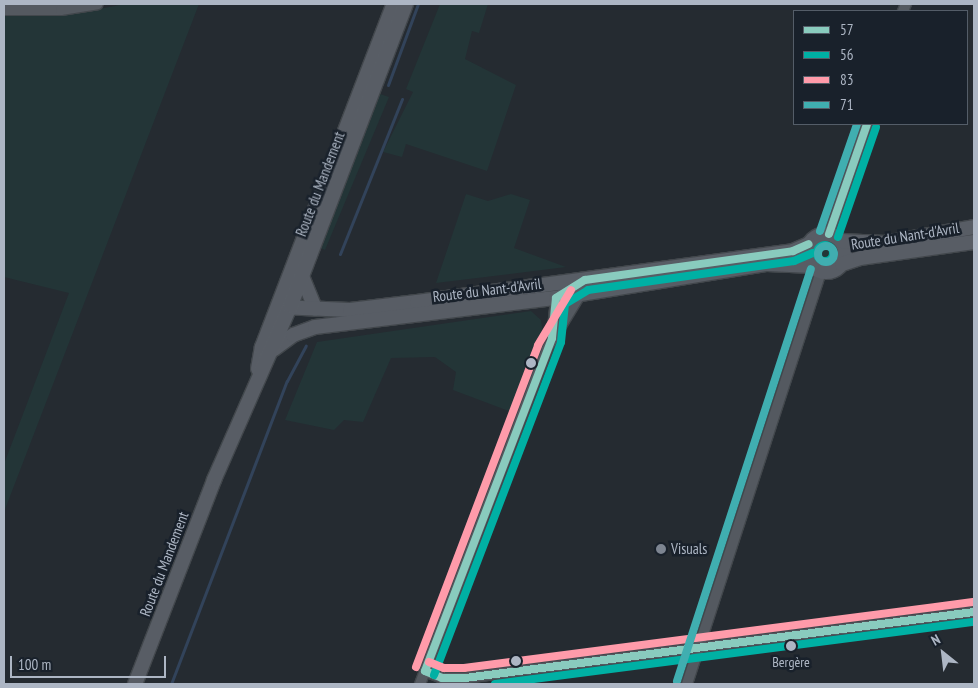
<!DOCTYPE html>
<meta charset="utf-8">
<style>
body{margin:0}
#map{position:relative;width:978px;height:688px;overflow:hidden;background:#252b31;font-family:"PT Sans Narrow",sans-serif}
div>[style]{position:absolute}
.green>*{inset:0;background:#233537}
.round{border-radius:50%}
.stream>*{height:3px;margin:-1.5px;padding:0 1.5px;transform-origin:1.5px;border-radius:1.5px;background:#32435a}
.roads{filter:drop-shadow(1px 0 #42474c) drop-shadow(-1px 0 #42474c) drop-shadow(0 1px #42474c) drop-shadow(0 -1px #42474c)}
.street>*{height:10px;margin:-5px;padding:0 5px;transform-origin:5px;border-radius:5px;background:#545960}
.secondary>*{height:14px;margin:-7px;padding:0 7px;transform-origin:7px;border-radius:7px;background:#585d65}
.secondary>.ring{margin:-7px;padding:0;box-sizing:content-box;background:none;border:14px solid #585d65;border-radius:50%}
.bus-1>*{height:8px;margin:-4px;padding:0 4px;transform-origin:4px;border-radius:4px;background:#89cbbe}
.bus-2>*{height:8px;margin:-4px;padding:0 4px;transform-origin:4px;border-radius:4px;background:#00b0a4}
.bus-2>.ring{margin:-4px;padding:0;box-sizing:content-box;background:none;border:8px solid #00b0a4;border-radius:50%}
.bus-3>*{height:8px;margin:-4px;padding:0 4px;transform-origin:4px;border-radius:4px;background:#ff9baa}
.bus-4>*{height:8px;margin:-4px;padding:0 4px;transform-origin:4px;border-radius:4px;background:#40aeb0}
.bus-4>.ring{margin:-4px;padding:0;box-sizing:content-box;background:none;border:8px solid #40aeb0;border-radius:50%}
.dots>*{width:14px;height:14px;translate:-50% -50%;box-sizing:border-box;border:2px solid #19212b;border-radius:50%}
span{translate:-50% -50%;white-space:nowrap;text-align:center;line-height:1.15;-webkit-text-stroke:5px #19212b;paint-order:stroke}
.bus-label{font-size:14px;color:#adb6c4}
.street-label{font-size:15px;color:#adb6c4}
.poi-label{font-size:15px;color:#adb6c4}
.left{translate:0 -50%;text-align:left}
.frame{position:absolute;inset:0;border:5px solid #adb6c4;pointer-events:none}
.legend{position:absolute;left:793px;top:10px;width:175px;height:115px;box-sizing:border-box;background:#19212b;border:1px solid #545d68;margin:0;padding:6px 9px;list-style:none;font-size:15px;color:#adb6c4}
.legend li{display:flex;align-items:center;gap:10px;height:25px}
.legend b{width:25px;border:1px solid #545d68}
.north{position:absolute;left:918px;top:628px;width:50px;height:50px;-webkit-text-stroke:4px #19212b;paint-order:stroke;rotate:331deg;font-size:14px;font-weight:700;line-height:20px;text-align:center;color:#adb6c4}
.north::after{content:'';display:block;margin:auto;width:18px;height:22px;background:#adb6c4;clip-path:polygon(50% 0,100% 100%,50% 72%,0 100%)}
.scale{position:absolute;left:10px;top:656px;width:156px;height:22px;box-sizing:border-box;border:2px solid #adb6c4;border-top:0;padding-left:6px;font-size:15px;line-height:18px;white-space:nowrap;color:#adb6c4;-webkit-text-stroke:4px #19212b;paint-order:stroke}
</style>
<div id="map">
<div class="green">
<i style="clip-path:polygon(125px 4px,199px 4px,4px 512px,4px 464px,69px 293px,4px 277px,4px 16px,68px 15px)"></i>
<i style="clip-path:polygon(440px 4px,488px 4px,479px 33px,472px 31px,465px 59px,516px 85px,487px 171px,406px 144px,402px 157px,383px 152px,413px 92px,406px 89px)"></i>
<i style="clip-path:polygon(380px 94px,389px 97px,325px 250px,321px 248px)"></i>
<i style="clip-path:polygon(466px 194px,488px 201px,511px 194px,530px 200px,514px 248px,566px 267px,436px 283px)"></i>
<i class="round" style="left:816px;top:244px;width:20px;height:20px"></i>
<i style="clip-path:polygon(531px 311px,541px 320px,543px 333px,511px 412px,453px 390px,456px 372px,435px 357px,391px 358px,363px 422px,344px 420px,334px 430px,285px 420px,317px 342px)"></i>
</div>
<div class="stream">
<i style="left:388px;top:85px;width:86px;rotate:-69.7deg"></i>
<i style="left:340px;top:254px;width:167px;rotate:-68.2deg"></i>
<i style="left:171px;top:684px;width:324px;rotate:-69.1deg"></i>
<i style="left:287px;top:381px;width:40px;rotate:-62deg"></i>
</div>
<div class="roads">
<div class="street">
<i style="left:4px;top:10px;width:57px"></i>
<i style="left:61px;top:10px;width:37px;rotate:-9deg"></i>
<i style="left:903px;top:11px;width:8px;rotate:-67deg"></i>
<i style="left:829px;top:234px;width:116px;rotate:-70.9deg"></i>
<i style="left:552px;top:337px;width:39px;rotate:-84deg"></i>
<i style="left:556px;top:298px;width:29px;rotate:-34deg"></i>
<i style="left:425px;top:671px;width:18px;rotate:22deg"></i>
<i style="left:442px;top:678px;width:23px"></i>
<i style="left:465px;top:678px;width:513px;rotate:-7.39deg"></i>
<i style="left:420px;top:684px;width:358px;rotate:-69.2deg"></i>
<i style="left:547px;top:349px;width:63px;rotate:-58.6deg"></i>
<i style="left:687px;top:684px;width:433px;rotate:-72deg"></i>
</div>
<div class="secondary">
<i class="ring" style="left:807px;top:234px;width:24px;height:24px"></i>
<i style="left:841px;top:241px;width:44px;rotate:2.6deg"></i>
<i style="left:885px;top:243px;width:90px;rotate:-10.2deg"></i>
<i style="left:842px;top:264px;width:19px;rotate:-18deg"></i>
<i style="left:860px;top:258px;width:115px;rotate:-8deg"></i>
<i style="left:302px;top:276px;width:35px;rotate:68deg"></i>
<i style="left:278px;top:307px;width:72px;rotate:2.4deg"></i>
<i style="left:350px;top:310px;width:67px;rotate:-6.8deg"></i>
<i style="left:417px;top:302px;width:379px;rotate:-7.7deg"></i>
<i style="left:793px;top:251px;width:17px;rotate:-24deg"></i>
<i style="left:274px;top:349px;width:24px;rotate:-36deg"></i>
<i style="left:293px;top:335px;width:23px;rotate:-20deg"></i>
<i style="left:315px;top:327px;width:243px;rotate:-6.9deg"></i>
<i style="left:556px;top:298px;width:214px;rotate:-9.2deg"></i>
<i style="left:767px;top:264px;width:45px;rotate:2.5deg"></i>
<i style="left:258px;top:369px;width:22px;rotate:-80deg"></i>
<i style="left:262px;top:347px;width:368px;rotate:-69deg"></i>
<i style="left:135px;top:684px;width:219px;rotate:-68.8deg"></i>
<i style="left:214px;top:480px;width:191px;rotate:-66.3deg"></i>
<i style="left:291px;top:305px;width:322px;rotate:-69.1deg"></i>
</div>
</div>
<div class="bus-1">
<i style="left:829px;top:234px;width:116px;rotate:-70.9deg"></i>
<i style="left:425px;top:671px;width:356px;rotate:-69.1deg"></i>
<i style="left:552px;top:338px;width:40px;rotate:-84.3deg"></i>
<i style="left:556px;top:298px;width:34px;rotate:-32deg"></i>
<i style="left:585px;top:280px;width:210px;rotate:-7.9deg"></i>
<i style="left:793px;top:251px;width:17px;rotate:-24deg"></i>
<i style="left:425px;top:671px;width:18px;rotate:22deg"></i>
<i style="left:442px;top:678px;width:23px"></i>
<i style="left:465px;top:678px;width:513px;rotate:-7.39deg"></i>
</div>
<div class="bus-2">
<i style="left:838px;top:237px;width:116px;rotate:-70.9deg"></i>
<i class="ring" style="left:817px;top:245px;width:8px;height:8px"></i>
<i style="left:434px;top:675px;width:356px;rotate:-69.1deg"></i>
<i style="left:561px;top:342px;width:38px;rotate:-84deg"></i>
<i style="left:565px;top:304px;width:27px;rotate:-31deg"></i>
<i style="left:588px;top:290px;width:208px;rotate:-8deg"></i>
<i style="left:794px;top:261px;width:21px;rotate:-23deg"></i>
<i style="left:495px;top:684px;width:483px;rotate:-7.4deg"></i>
</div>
<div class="bus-3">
<i style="left:429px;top:662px;width:16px;rotate:22deg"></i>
<i style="left:444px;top:668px;width:20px"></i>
<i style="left:464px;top:668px;width:513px;rotate:-7.39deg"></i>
<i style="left:416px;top:667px;width:344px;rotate:-69.2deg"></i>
<i style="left:538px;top:345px;width:64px;rotate:-59deg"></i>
</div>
<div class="bus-4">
<i style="left:820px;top:231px;width:113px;rotate:-70.9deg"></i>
<i class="ring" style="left:818px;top:246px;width:8px;height:8px"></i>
<i style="left:677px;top:681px;width:433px;rotate:-72deg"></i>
</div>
<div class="dots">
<i style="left:531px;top:363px;background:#adb6c4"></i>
<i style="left:661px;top:549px;background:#7d8591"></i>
<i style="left:791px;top:646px;background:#adb6c4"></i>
<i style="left:516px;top:661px;background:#adb6c4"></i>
</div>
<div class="bus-label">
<span style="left:791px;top:662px">Bergère</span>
</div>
<div class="street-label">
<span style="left:320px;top:184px;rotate:-69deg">Route du Mandement</span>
<span style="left:905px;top:236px;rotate:-9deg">Route du Nant-d'Avril</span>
<span style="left:487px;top:290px;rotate:-7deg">Route du Nant-d'Avril</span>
<span style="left:164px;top:564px;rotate:-69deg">Route du Mandement</span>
</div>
<div class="poi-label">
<span class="left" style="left:671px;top:549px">Visuals</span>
</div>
<div class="frame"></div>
<ul class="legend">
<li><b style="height:6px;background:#89cbbe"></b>57</li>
<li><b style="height:6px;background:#00b0a4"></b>56</li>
<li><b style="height:6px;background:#ff9baa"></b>83</li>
<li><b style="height:6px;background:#40aeb0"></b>71</li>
</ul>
<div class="north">N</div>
<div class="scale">100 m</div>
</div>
